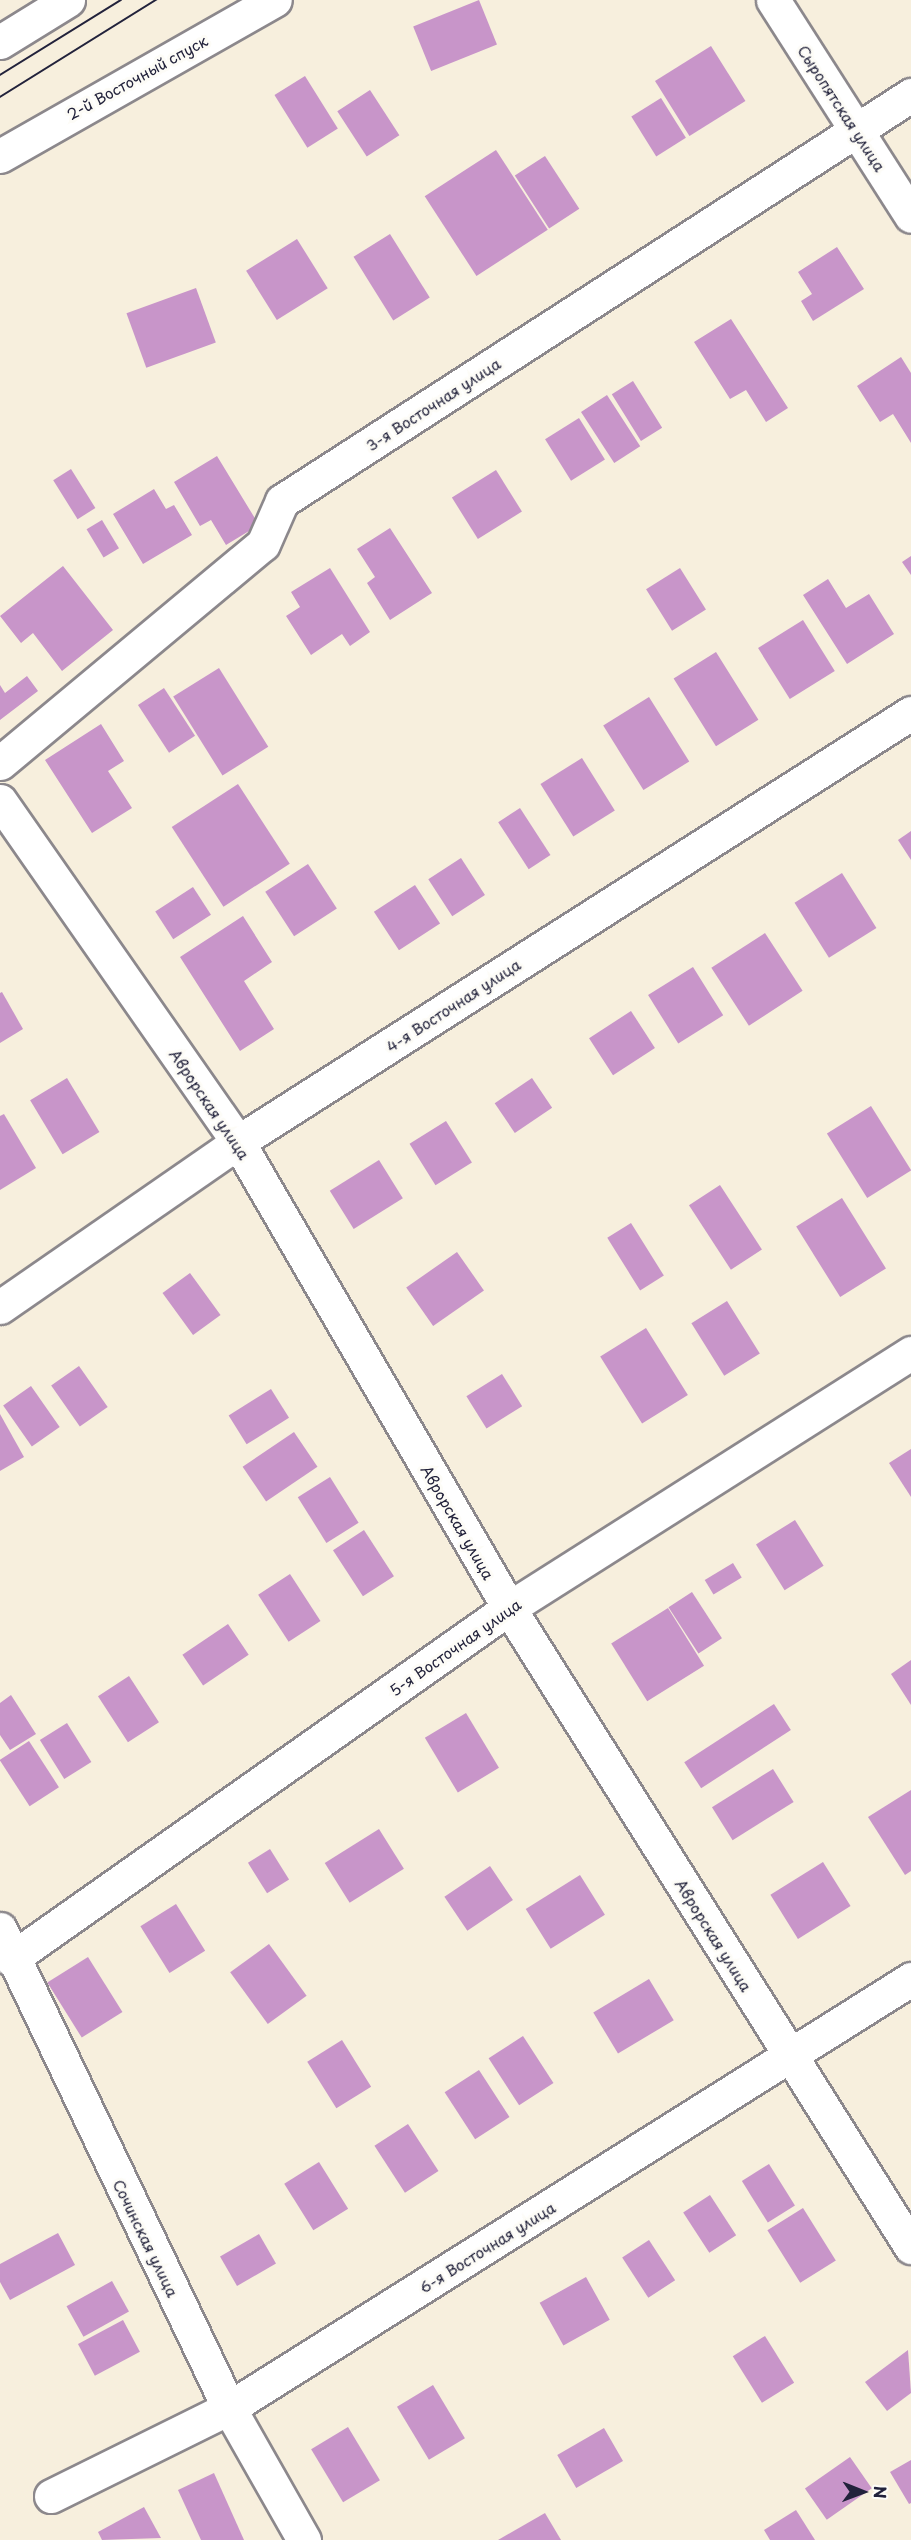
<!DOCTYPE html>
<meta charset="utf-8">
<style>
body{margin:0}
#map{position:relative;width:911px;height:2540px;overflow:hidden;background:#f7efdd;font-family:"Playpen Sans",sans-serif}
div>[style]{position:absolute}
.building>*{inset:0;background:#c895c9;transform-origin:0 0}
.roads{filter:drop-shadow(2px 0 #8c888c) drop-shadow(-2px 0 #8c888c) drop-shadow(0 2px #8c888c) drop-shadow(0 -2px #8c888c)}
.minor>*{height:33px;margin:-16.5px;padding:0 16.5px;transform-origin:16.5px;border-radius:16.5px;background:#fff}
.tertiary>*{height:33px;margin:-16.5px;padding:0 16.5px;transform-origin:16.5px;border-radius:16.5px;background:#fff}
.secondary>*{height:33px;margin:-16.5px;padding:0 16.5px;transform-origin:16.5px;border-radius:16.5px;background:#fff}
.tram>*{height:1.5px;margin:-0.75px;padding:0 0.75px;transform-origin:0.75px;border-radius:0.75px;background:#22223b}
span{translate:-50% -50%;white-space:nowrap;text-align:center;line-height:1.15;-webkit-text-stroke:6px #fdfcf7;paint-order:stroke}
.street-label{font-size:15px;color:#22223b}
.north{position:absolute;left:833px;top:2462px;width:60px;height:60px;-webkit-text-stroke:4px #fdfcf7;paint-order:stroke;rotate:91deg;font-size:16px;font-weight:700;line-height:24px;text-align:center;color:#22223b}
.north::after{content:'';display:block;margin:auto;width:21px;height:27px;background:#22223b;clip-path:polygon(50% 0,100% 100%,50% 72%,0 100%)}
</style>
<div id="map">
<div class="building">
<i style="left:479px;top:0;width:48px;height:71px;rotate:68deg"></i>
<i style="left:711px;top:46px;width:65px;height:66px;rotate:58deg"></i>
<i style="left:305px;top:76px;width:62px;height:36px;rotate:58deg"></i>
<i style="left:370px;top:90px;width:54px;height:39px;rotate:57deg"></i>
<i style="left:661px;top:98px;width:47px;height:35px;rotate:58deg"></i>
<i style="left:496px;top:150px;width:95px;height:85px;rotate:57deg"></i>
<i style="left:545px;top:156px;width:63px;height:36px;rotate:57deg"></i>
<i style="left:390px;top:234px;width:75px;height:43px;rotate:58deg"></i>
<i style="left:297px;top:239px;width:58px;height:60px;rotate:58deg"></i>
<i style="clip-path:polygon(837px 247px,864px 289px,813px 321px,801px 301px,812px 294px,798px 272px)"></i>
<i style="left:196px;top:288px;width:58px;height:74px;rotate:70deg"></i>
<i style="clip-path:polygon(731px 319px,788px 408px,766px 422px,746px 390px,730px 399px,694px 342px)"></i>
<i style="clip-path:polygon(901px 357px,911px 373px,911px 443px,893px 414px,880px 422px,857px 386px)"></i>
<i style="left:633px;top:381px;width:55px;height:25px;rotate:58deg"></i>
<i style="left:607px;top:395px;width:61px;height:31px;rotate:57deg"></i>
<i style="left:579px;top:418px;width:49px;height:40px;rotate:58deg"></i>
<i style="clip-path:polygon(217px 456px,259px 525px,226px 545px,211px 520px,200px 526px,174px 482px)"></i>
<i style="left:71px;top:469px;width:46px;height:21px;rotate:58deg"></i>
<i style="left:496px;top:470px;width:49px;height:52px;rotate:58deg"></i>
<i style="clip-path:polygon(154px 489px,166px 509px,174px 505px,192px 535px,143px 564px,113px 514px)"></i>
<i style="left:102px;top:520px;width:33px;height:18px;rotate:59deg"></i>
<i style="clip-path:polygon(390px 528px,432px 593px,390px 620px,367px 583px,375px 577px,357px 549px)"></i>
<i style="clip-path:polygon(911px 556px,911px 575px,902px 562px)"></i>
<i style="clip-path:polygon(63px 566px,113px 630px,62px 671px,33px 633px,21px 643px,0 616px)"></i>
<i style="clip-path:polygon(330px 568px,370px 632px,350px 646px,342px 634px,311px 655px,286px 616px,300px 607px,291px 592px)"></i>
<i style="left:680px;top:568px;width:49px;height:40px;rotate:58deg"></i>
<i style="clip-path:polygon(828px 579px,846px 608px,869px 594px,894px 634px,847px 664px,803px 595px)"></i>
<i style="left:803px;top:620px;width:60px;height:53px;rotate:58deg"></i>
<i style="left:716px;top:652px;width:80px;height:50px;rotate:58deg"></i>
<i style="left:219px;top:668px;width:93px;height:54px;rotate:58deg"></i>
<i style="clip-path:polygon(27px 676px,38px 691px,0 720px,0 685px,5px 693px)"></i>
<i style="left:164px;top:688px;width:57px;height:31px;rotate:57deg"></i>
<i style="left:649px;top:697px;width:76px;height:54px;rotate:58deg"></i>
<i style="clip-path:polygon(101px 724px,124px 761px,108px 771px,132px 808px,92px 833px,45px 760px)"></i>
<i style="left:582px;top:758px;width:62px;height:49px;rotate:58deg"></i>
<i style="left:238px;top:784px;width:95px;height:79px;rotate:57deg"></i>
<i style="left:520px;top:808px;width:56px;height:26px;rotate:57deg"></i>
<i style="clip-path:polygon(911px 831px,911px 860px,898px 840px)"></i>
<i style="left:461px;top:858px;width:44px;height:39px;rotate:57deg"></i>
<i style="left:308px;top:864px;width:53px;height:51px;rotate:57deg"></i>
<i style="left:842px;top:873px;width:65px;height:56px;rotate:58deg"></i>
<i style="left:415px;top:885px;width:46px;height:49px;rotate:57deg"></i>
<i style="left:193px;top:887px;width:33px;height:45px;rotate:57deg"></i>
<i style="clip-path:polygon(243px 916px,272px 962px,244px 981px,274px 1029px,240px 1051px,180px 957px)"></i>
<i style="left:765px;top:933px;width:69px;height:64px;rotate:57deg"></i>
<i style="left:693px;top:967px;width:57px;height:53px;rotate:58deg"></i>
<i style="clip-path:polygon(2px 992px,23px 1029px,0 1043px,0 993px)"></i>
<i style="left:631px;top:1011px;width:44px;height:50px;rotate:57deg"></i>
<i style="left:67px;top:1078px;width:63px;height:43px;rotate:59deg"></i>
<i style="left:532px;top:1078px;width:36px;height:45px;rotate:56deg"></i>
<i style="left:871px;top:1106px;width:76px;height:52px;rotate:58deg"></i>
<i style="clip-path:polygon(4px 1114px,36px 1168px,0 1190px,0 1116px)"></i>
<i style="left:446px;top:1121px;width:49px;height:43px;rotate:58deg"></i>
<i style="left:379px;top:1160px;width:45px;height:58px;rotate:58deg"></i>
<i style="left:720px;top:1185px;width:77px;height:37px;rotate:57deg"></i>
<i style="left:842px;top:1198px;width:83px;height:54px;rotate:58deg"></i>
<i style="left:631px;top:1223px;width:62px;height:28px;rotate:58deg"></i>
<i style="left:457px;top:1252px;width:47px;height:62px;rotate:55deg"></i>
<i style="left:190px;top:1273px;width:52px;height:34px;rotate:54deg"></i>
<i style="left:727px;top:1301px;width:62px;height:42px;rotate:58deg"></i>
<i style="left:646px;top:1328px;width:79px;height:54px;rotate:58deg"></i>
<i style="left:79px;top:1366px;width:50px;height:34px;rotate:55deg"></i>
<i style="left:502px;top:1374px;width:38px;height:42px;rotate:58deg"></i>
<i style="left:31px;top:1386px;width:50px;height:34px;rotate:55deg"></i>
<i style="left:271px;top:1389px;width:34px;height:50px;rotate:58deg"></i>
<i style="clip-path:polygon(0 1414px,24px 1457px,0 1471px)"></i>
<i style="left:294px;top:1432px;width:42px;height:62px;rotate:56deg"></i>
<i style="clip-path:polygon(911px 1449px,911px 1497px,889px 1463px)"></i>
<i style="left:330px;top:1477px;width:54px;height:38px;rotate:58deg"></i>
<i style="left:795px;top:1520px;width:54px;height:46px;rotate:58deg"></i>
<i style="left:364px;top:1530px;width:55px;height:37px;rotate:57deg"></i>
<i style="left:733px;top:1563px;width:17px;height:33px;rotate:59deg"></i>
<i style="left:290px;top:1574px;width:56px;height:38px;rotate:57deg"></i>
<i style="left:692px;top:1592px;width:55px;height:28px;rotate:57deg"></i>
<i style="left:668px;top:1608px;width:68px;height:67px;rotate:58deg"></i>
<i style="left:228px;top:1624px;width:37px;height:55px;rotate:56deg"></i>
<i style="clip-path:polygon(911px 1660px,911px 1705px,891px 1674px)"></i>
<i style="left:129px;top:1676px;width:55px;height:37px;rotate:57deg"></i>
<i style="clip-path:polygon(11px 1695px,36px 1734px,10px 1750px,0 1735px,0 1703px)"></i>
<i style="left:774px;top:1704px;width:31px;height:107px;rotate:57deg"></i>
<i style="left:466px;top:1713px;width:64px;height:48px;rotate:59deg"></i>
<i style="left:67px;top:1723px;width:46px;height:32px;rotate:58deg"></i>
<i style="left:29px;top:1741px;width:55px;height:35px;rotate:57deg"></i>
<i style="left:773px;top:1769px;width:39px;height:72px;rotate:58deg"></i>
<i style="clip-path:polygon(911px 1790px,911px 1871px,905px 1875px,868px 1817px)"></i>
<i style="left:379px;top:1829px;width:47px;height:64px;rotate:58deg"></i>
<i style="left:270px;top:1849px;width:36px;height:26px;rotate:58deg"></i>
<i style="left:823px;top:1862px;width:52px;height:62px;rotate:58deg"></i>
<i style="left:490px;top:1866px;width:41px;height:55px;rotate:56deg"></i>
<i style="left:580px;top:1875px;width:47px;height:64px;rotate:58deg"></i>
<i style="left:176px;top:1904px;width:55px;height:42px;rotate:58deg"></i>
<i style="left:269px;top:1944px;width:64px;height:48px;rotate:54deg"></i>
<i style="left:88px;top:1957px;width:65px;height:48px;rotate:58deg"></i>
<i style="left:649px;top:1979px;width:48px;height:65px;rotate:59deg"></i>
<i style="left:523px;top:2036px;width:56px;height:41px;rotate:57deg"></i>
<i style="left:342px;top:2040px;width:55px;height:41px;rotate:58deg"></i>
<i style="left:479px;top:2070px;width:56px;height:41px;rotate:57deg"></i>
<i style="left:408px;top:2124px;width:56px;height:40px;rotate:57deg"></i>
<i style="left:319px;top:2162px;width:55px;height:41px;rotate:58deg"></i>
<i style="left:769px;top:2164px;width:49px;height:32px;rotate:58deg"></i>
<i style="left:710px;top:2195px;width:48px;height:32px;rotate:57deg"></i>
<i style="left:803px;top:2208px;width:62px;height:42px;rotate:58deg"></i>
<i style="clip-path:polygon(58px 2233px,75px 2265px,10px 2300px,0 2282px,0 2264px)"></i>
<i style="left:259px;top:2234px;width:34px;height:45px;rotate:60deg"></i>
<i style="left:649px;top:2240px;width:48px;height:32px;rotate:57deg"></i>
<i style="left:586px;top:2277px;width:49px;height:53px;rotate:61deg"></i>
<i style="left:112px;top:2281px;width:35px;height:52px;rotate:61deg"></i>
<i style="left:123px;top:2320px;width:36px;height:51px;rotate:62deg"></i>
<i style="left:765px;top:2336px;width:55px;height:38px;rotate:58deg"></i>
<i style="clip-path:polygon(908px 2350px,911px 2393px,887px 2411px,865px 2382px)"></i>
<i style="left:433px;top:2385px;width:62px;height:42px;rotate:59deg"></i>
<i style="left:348px;top:2427px;width:62px;height:43px;rotate:59deg"></i>
<i style="left:604px;top:2428px;width:38px;height:54px;rotate:60deg"></i>
<i style="left:850px;top:2457px;width:38px;height:55px;rotate:55deg"></i>
<i style="clip-path:polygon(911px 2460px,911px 2503px,909px 2504px,890px 2472px)"></i>
<i style="clip-path:polygon(214px 2473px,244px 2540px,201px 2540px,178px 2490px)"></i>
<i style="clip-path:polygon(144px 2507px,161px 2538px,102px 2540px,98px 2532px)"></i>
<i style="clip-path:polygon(796px 2510px,815px 2540px,770px 2540px,764px 2530px)"></i>
<i style="clip-path:polygon(545px 2513px,561px 2540px,498px 2540px)"></i>
</div>
<div class="roads">
<div class="minor">
<i style="left:0;top:156px;width:316px;rotate:-29.6deg"></i>
<i style="left:0;top:763px;width:342px;rotate:-39.8deg"></i>
<i style="left:263px;top:544px;width:47px;rotate:-66.2deg"></i>
<i style="left:282px;top:501px;width:749px;rotate:-32.84deg"></i>
<i style="left:0;top:801px;width:416px;rotate:55.1deg"></i>
<i style="left:238px;top:1142px;width:539px;rotate:59.82deg"></i>
<i style="left:509px;top:1608px;width:755px;rotate:57.83deg"></i>
<i style="left:0;top:1307px;width:290px;rotate:-34.7deg"></i>
<i style="left:238px;top:1142px;width:798px;rotate:-32.52deg"></i>
<i style="left:0;top:1929px;width:531px;rotate:64.45deg"></i>
<i style="left:229px;top:2408px;width:152px;rotate:60.4deg"></i>
<i style="left:11px;top:1959px;width:609px;rotate:-35.18deg"></i>
<i style="left:509px;top:1608px;width:476px;rotate:-32.4deg"></i>
<i style="left:51px;top:2496px;width:199px;rotate:-26.3deg"></i>
<i style="left:229px;top:2408px;width:806px;rotate:-32.17deg"></i>
</div>
<div class="tertiary">
<i style="left:773px;top:0;width:256px;rotate:57.4deg"></i>
</div>
<div class="secondary">
<i style="left:0;top:42px;width:80px;rotate:-31.7deg"></i>
</div>
</div>
<div class="tram">
<i style="left:0;top:75px;width:142px;rotate:-31.8deg"></i>
<i style="left:0;top:97px;width:184px;rotate:-31.9deg"></i>
</div>
<div class="street-label">
<span style="left:137px;top:77px;rotate:-29deg">2-й Восточный спуск</span>
<span style="left:842px;top:108px;rotate:57deg">Сыропятская улица</span>
<span style="left:433px;top:404px;rotate:-33deg">3-я Восточная улица</span>
<span style="left:453px;top:1005px;rotate:-33deg">4-я Восточная улица</span>
<span style="left:210px;top:1104px;rotate:56deg">Аврорская улица</span>
<span style="left:458px;top:1522px;rotate:60deg">Аврорская улица</span>
<span style="left:455px;top:1647px;rotate:-35deg">5-я Восточная улица</span>
<span style="left:714px;top:1935px;rotate:58deg">Аврорская улица</span>
<span style="left:146px;top:2238px;rotate:64deg">Сочинская улица</span>
<span style="left:487px;top:2247px;rotate:-32deg">6-я Восточная улица</span>
</div>
<div class="north">N</div>
</div>
